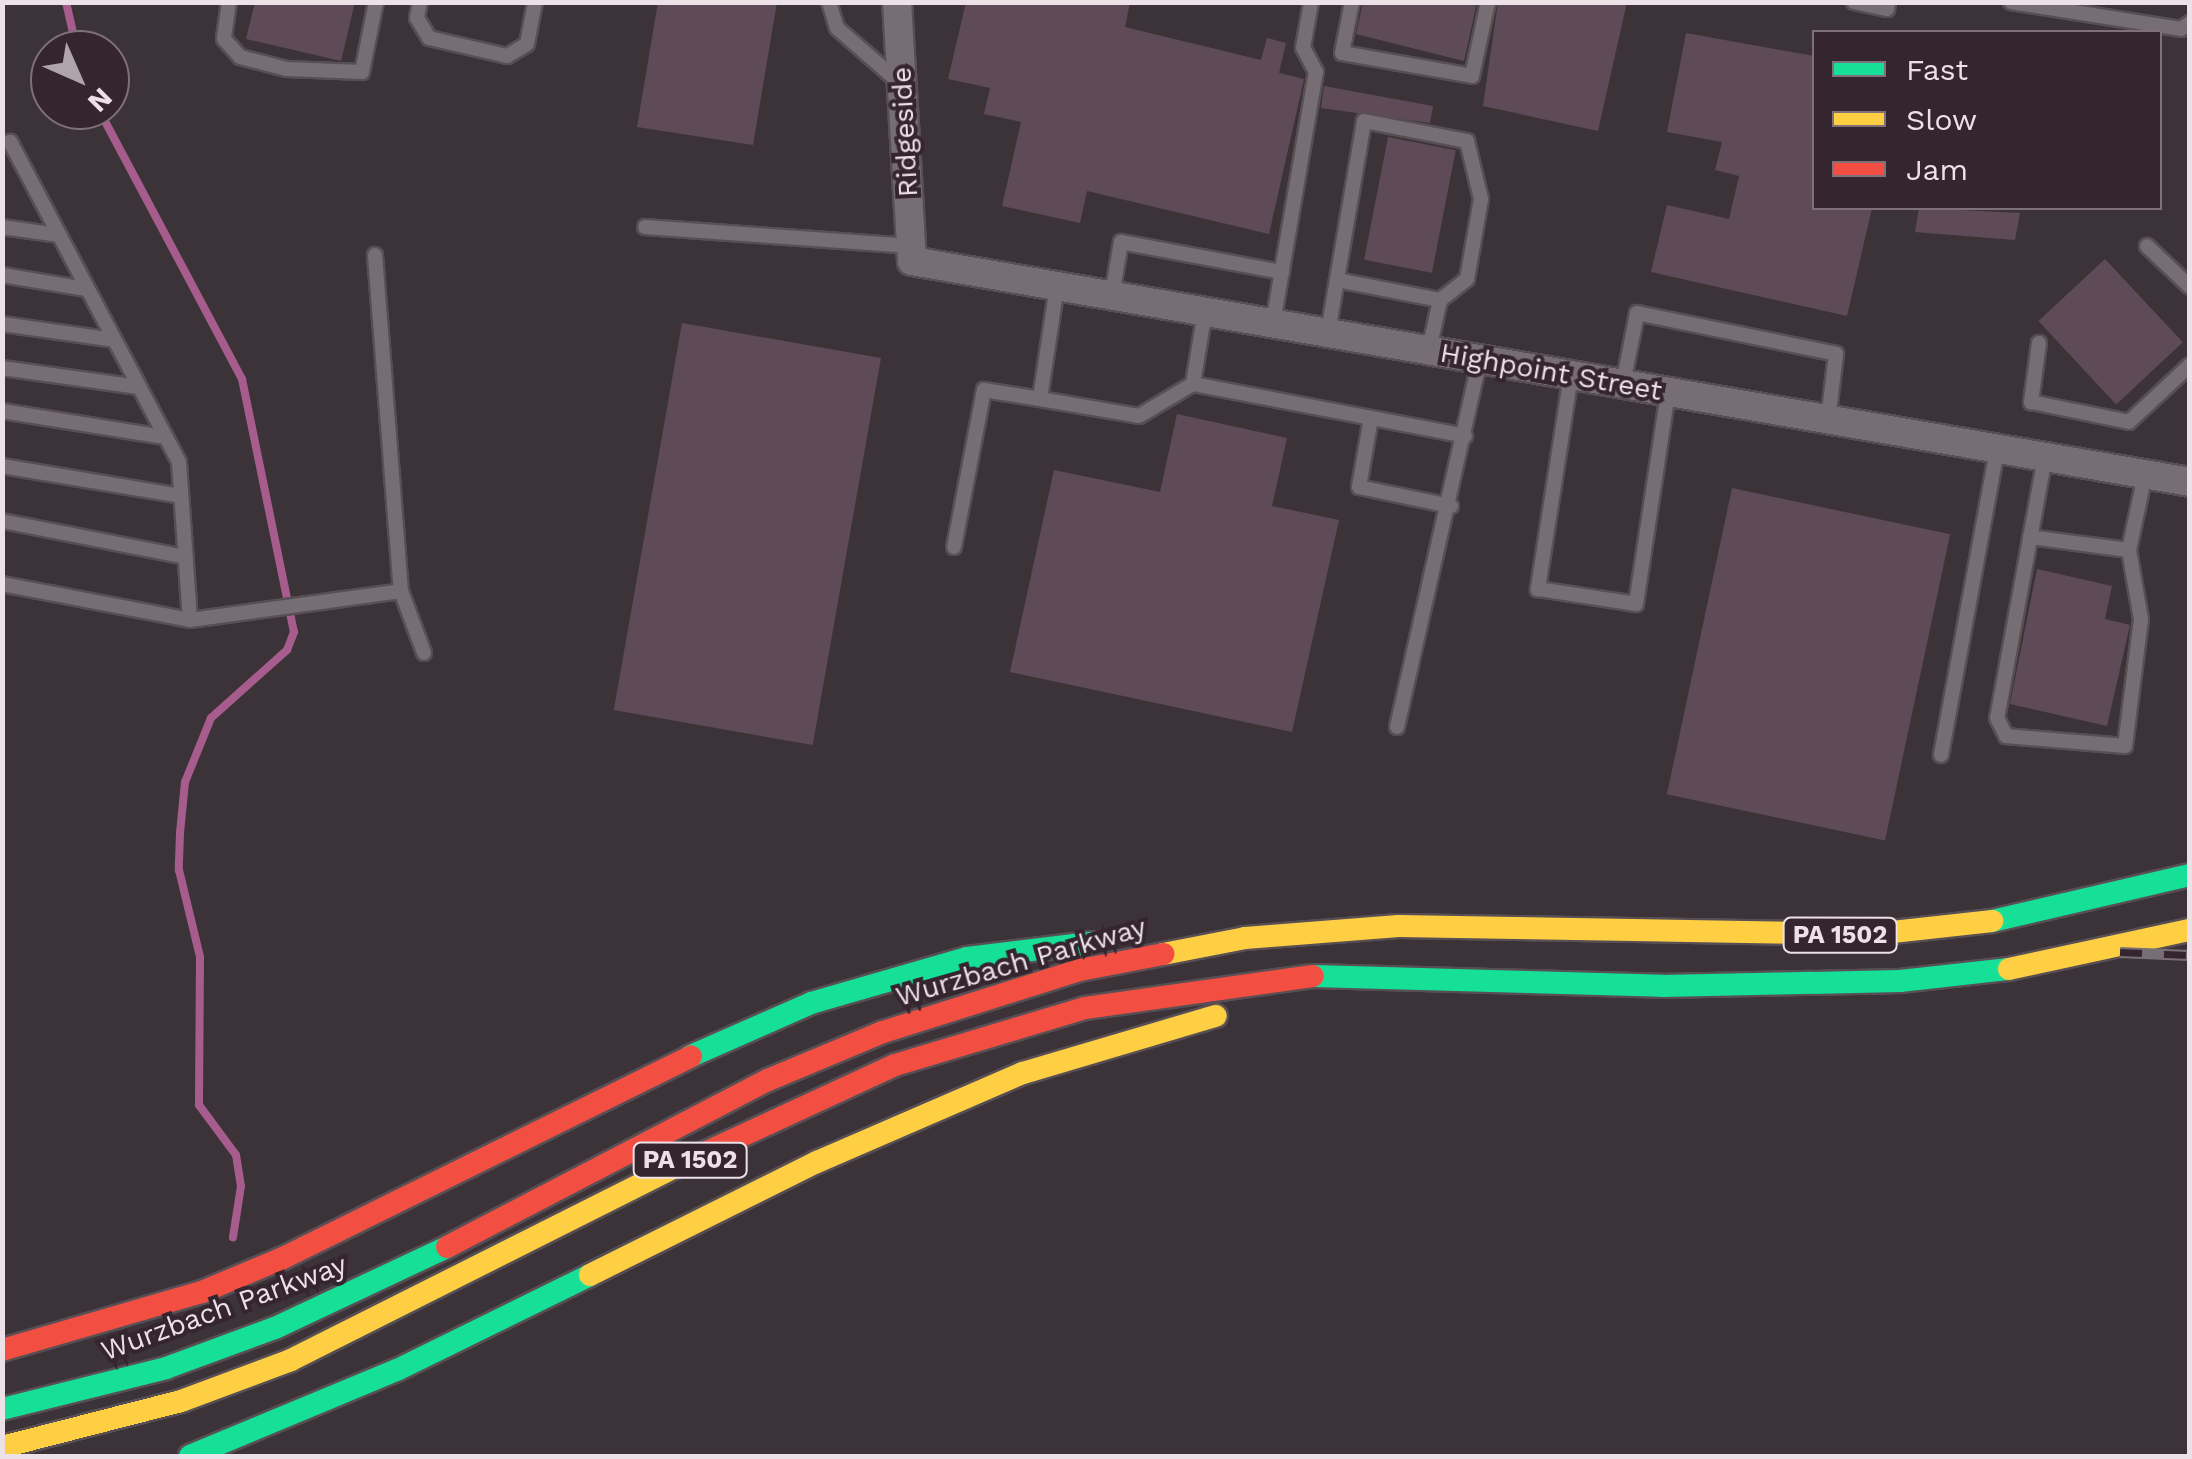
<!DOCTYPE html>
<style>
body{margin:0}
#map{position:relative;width:2192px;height:1459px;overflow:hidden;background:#3c3338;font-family:"Work Sans",sans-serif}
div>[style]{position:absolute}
.stream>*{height:8px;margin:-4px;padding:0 4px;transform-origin:4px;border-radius:4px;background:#a65d8e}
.building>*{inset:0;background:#5e4b57;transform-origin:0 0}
.roads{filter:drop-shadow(2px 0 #574f54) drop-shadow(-2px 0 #574f54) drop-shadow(0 2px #574f54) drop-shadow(0 -2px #574f54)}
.lane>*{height:14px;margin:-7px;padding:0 7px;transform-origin:7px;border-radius:7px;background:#766e73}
.street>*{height:28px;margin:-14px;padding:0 14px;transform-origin:14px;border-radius:14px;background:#766e73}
.fast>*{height:22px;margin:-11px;padding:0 11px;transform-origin:11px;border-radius:11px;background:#16e098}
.slow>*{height:22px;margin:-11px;padding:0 11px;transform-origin:11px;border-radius:11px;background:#ffcf43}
.jam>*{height:22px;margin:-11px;padding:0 11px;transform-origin:11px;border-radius:11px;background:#f24e42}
.rail>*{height:11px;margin-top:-5.5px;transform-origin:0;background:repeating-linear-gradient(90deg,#35252f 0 22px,#776f74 0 44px);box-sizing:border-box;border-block:2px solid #776f74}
span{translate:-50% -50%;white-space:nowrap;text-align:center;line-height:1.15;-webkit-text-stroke:8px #35252f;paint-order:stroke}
.shield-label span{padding:2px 8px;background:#35252f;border:2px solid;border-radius:8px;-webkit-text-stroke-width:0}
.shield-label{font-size:25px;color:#ede1e8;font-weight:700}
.street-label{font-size:28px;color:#ede1e8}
.frame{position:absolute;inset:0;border:5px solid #ede1e8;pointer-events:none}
.legend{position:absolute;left:1812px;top:30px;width:350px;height:180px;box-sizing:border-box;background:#35252f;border:2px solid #7f7079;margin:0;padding:12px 18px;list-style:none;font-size:30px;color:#ede1e8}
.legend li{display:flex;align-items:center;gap:20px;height:50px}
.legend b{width:50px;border:2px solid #7f7079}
.north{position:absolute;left:30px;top:30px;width:100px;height:100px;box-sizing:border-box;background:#35252f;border:2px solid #7f7079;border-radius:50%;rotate:135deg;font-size:28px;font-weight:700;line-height:40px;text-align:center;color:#ede1e8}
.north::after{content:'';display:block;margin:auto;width:35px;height:45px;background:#afa4aa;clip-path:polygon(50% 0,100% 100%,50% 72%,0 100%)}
</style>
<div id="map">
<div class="stream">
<i style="left:66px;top:2px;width:49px;rotate:77.1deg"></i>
<i style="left:99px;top:110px;width:305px;rotate:62deg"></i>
<i style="left:242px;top:379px;width:258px;rotate:78.4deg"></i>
<i style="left:294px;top:632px;width:19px;rotate:111deg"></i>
<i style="left:287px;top:650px;width:102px;rotate:138.2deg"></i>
<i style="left:211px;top:718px;width:69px;rotate:112.1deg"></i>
<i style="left:185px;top:782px;width:51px;rotate:95.6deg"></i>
<i style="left:180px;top:833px;width:37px;rotate:92deg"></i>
<i style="left:179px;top:870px;width:89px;rotate:76.4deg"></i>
<i style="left:200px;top:957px;width:148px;rotate:90.4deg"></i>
<i style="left:199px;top:1105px;width:62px;rotate:53.5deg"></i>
<i style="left:236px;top:1155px;width:31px;rotate:81deg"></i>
<i style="left:241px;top:1186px;width:52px;rotate:98.9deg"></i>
</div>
<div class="building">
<i style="clip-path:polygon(255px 2px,355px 2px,341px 61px,246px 39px)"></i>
<i style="clip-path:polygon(658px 2px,777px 2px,753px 145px,637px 127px)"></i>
<i style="clip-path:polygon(966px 2px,1130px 2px,1125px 27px,1261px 60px,1267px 38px,1286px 43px,1279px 73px,1304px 79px,1269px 234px,1087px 191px,1080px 223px,1002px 206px,1021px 122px,984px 114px,990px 88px,948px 79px)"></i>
<i style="clip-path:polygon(1363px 2px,1477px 2px,1464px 61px,1356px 34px)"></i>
<i style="clip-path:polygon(1498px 2px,1627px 2px,1598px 131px,1483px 106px)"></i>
<i style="clip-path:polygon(1686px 33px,1814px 56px,1814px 208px,1872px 208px,1847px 316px,1651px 272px,1667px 205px,1729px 219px,1739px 176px,1715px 170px,1722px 142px,1667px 132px)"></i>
<i style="clip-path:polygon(1324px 86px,1433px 106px,1430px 123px,1321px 108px)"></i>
<i style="left:1388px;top:137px;width:69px;height:125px;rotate:11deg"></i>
<i style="clip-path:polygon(1919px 208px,2020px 213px,2015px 240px,1915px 232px)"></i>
<i style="left:2105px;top:259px;width:114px;height:91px;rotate:47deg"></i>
<i style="left:682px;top:323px;width:202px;height:393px;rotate:10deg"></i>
<i style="clip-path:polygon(1177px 414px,1287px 438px,1272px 506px,1339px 520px,1292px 732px,1010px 672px,1054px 470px,1160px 492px)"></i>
<i style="left:1732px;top:488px;width:223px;height:313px;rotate:12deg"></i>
<i style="clip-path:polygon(2037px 569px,2112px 586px,2105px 619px,2130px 625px,2107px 726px,2010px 704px)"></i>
</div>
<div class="roads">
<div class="lane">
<i style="left:229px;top:2px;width:37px;rotate:98deg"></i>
<i style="left:224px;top:39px;width:24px;rotate:48deg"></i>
<i style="left:240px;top:57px;width:49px;rotate:14.3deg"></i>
<i style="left:287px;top:69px;width:75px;rotate:2.3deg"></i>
<i style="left:362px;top:72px;width:71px;rotate:-78.7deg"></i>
<i style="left:420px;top:2px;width:16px;rotate:101deg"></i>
<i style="left:417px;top:18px;width:23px;rotate:59deg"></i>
<i style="left:429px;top:38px;width:80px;rotate:13deg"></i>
<i style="left:507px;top:56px;width:23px;rotate:-31deg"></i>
<i style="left:527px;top:44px;width:43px;rotate:-79.2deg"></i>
<i style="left:829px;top:2px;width:27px;rotate:73deg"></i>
<i style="left:837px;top:28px;width:82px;rotate:41.1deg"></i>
<i style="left:1352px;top:2px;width:52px;rotate:101.1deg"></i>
<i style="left:1342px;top:53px;width:132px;rotate:10deg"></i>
<i style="left:1472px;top:76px;width:76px;rotate:-77.8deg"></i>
<i style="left:1854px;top:2px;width:34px;rotate:12deg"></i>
<i style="left:1887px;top:9px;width:7px;rotate:-82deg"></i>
<i style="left:2011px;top:2px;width:172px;rotate:9deg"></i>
<i style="left:2181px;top:29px;width:11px;rotate:-34deg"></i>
<i style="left:2px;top:227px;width:58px;rotate:8deg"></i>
<i style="left:645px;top:227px;width:267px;rotate:4.1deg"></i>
<i style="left:2147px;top:246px;width:59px;rotate:43.6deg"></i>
<i style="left:375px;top:255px;width:337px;rotate:85.6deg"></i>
<i style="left:2px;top:275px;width:86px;rotate:9.4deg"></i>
<i style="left:1337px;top:280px;width:105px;rotate:11deg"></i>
<i style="left:1057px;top:286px;width:114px;rotate:98.6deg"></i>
<i style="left:1040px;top:399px;width:100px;rotate:9.7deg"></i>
<i style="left:1139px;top:416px;width:63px;rotate:-30.7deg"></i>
<i style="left:1193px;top:384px;width:74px;rotate:-80.7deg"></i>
<i style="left:1112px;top:295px;width:54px;rotate:-80.4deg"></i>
<i style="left:1121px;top:242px;width:164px;rotate:10.6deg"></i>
<i style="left:1273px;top:323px;width:255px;rotate:-80.3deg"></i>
<i style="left:1316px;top:72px;width:27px;rotate:-118deg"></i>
<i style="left:1303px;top:48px;width:47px;rotate:-80.1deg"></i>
<i style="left:2px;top:324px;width:113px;rotate:8.1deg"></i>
<i style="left:1328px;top:332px;width:214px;rotate:-80.3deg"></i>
<i style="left:1364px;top:121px;width:105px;rotate:11deg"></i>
<i style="left:1467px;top:141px;width:60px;rotate:76.4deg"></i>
<i style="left:1481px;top:199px;width:81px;rotate:99.9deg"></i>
<i style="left:1467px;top:279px;width:34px;rotate:142deg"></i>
<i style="left:1440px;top:300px;width:51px;rotate:102.4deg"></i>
<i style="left:2039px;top:343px;width:60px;rotate:97.7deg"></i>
<i style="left:2031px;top:402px;width:100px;rotate:11.5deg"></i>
<i style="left:2129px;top:422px;width:83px;rotate:-43.1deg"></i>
<i style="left:2px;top:368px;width:138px;rotate:7.9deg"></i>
<i style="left:1571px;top:375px;width:217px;rotate:98.8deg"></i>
<i style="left:1538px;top:589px;width:99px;rotate:8.7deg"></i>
<i style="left:1636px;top:604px;width:214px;rotate:-81.4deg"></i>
<i style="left:1193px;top:384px;width:277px;rotate:10.8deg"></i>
<i style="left:1623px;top:384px;width:72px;rotate:-78.8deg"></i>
<i style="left:1637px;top:313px;width:203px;rotate:11.6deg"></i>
<i style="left:1836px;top:354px;width:66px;rotate:96.9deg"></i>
<i style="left:2px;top:411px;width:165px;rotate:9.1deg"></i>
<i style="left:1371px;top:418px;width:70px;rotate:99.9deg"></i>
<i style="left:1359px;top:487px;width:94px;rotate:11.7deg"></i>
<i style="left:2045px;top:457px;width:265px;rotate:100.4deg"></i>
<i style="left:1997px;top:718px;width:20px;rotate:63deg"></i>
<i style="left:2006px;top:736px;width:119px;rotate:4.8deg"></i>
<i style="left:2125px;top:746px;width:128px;rotate:-82.8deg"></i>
<i style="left:2141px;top:619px;width:70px;rotate:-99.9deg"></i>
<i style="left:2129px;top:550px;width:77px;rotate:-78deg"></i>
<i style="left:2px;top:466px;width:181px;rotate:9.5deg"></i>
<i style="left:2px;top:521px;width:187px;rotate:11.1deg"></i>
<i style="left:2030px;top:537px;width:100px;rotate:7.5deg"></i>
<i style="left:954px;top:547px;width:160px;rotate:-79.2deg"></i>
<i style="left:984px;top:390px;width:57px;rotate:9.1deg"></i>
<i style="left:2px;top:584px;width:191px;rotate:10.8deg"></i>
<i style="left:190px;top:620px;width:158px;rotate:-94deg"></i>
<i style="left:179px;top:462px;width:362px;rotate:-117.8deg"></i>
<i style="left:190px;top:620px;width:213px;rotate:-7.8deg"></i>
<i style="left:401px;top:591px;width:66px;rotate:69.6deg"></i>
<i style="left:1397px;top:727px;width:377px;rotate:-77.3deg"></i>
<i style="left:1941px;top:755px;width:311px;rotate:-79.6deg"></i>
</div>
<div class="street">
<i style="left:897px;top:2px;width:259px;rotate:86.7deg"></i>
<i style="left:912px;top:261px;width:1297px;rotate:9.81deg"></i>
</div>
<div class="fast">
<i style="left:1992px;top:921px;width:203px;rotate:-13.1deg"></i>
<i style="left:1313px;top:976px;width:349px;rotate:1.6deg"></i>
<i style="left:1662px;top:986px;width:238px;rotate:-1.2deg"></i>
<i style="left:1900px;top:981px;width:110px;rotate:-6.3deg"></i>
<i style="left:691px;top:1056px;width:131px;rotate:-23.8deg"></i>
<i style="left:811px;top:1003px;width:162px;rotate:-16.1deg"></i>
<i style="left:967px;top:958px;width:124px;rotate:-7deg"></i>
<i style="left:2px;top:1409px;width:169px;rotate:-14deg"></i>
<i style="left:166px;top:1368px;width:116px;rotate:-20.2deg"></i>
<i style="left:275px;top:1328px;width:190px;rotate:-25.2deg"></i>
<i style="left:190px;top:1456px;width:224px;rotate:-22.6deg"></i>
<i style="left:397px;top:1370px;width:215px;rotate:-26.2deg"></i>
</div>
<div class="slow">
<i style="left:1163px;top:954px;width:84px;rotate:-11deg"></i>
<i style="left:1245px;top:938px;width:154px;rotate:-4.5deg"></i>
<i style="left:1399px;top:926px;width:475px;rotate:1deg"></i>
<i style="left:1874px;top:934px;width:119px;rotate:-6.3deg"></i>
<i style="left:2009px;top:969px;width:185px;rotate:-12.2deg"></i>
<i style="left:590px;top:1275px;width:254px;rotate:-26.5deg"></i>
<i style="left:817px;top:1162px;width:224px;rotate:-23.4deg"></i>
<i style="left:1023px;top:1073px;width:201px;rotate:-16.5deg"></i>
<i style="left:2px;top:1447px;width:185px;rotate:-14.4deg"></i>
<i style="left:181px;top:1401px;width:117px;rotate:-20.4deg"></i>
<i style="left:291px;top:1360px;width:439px;rotate:-26.7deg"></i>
</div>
<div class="jam">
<i style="left:683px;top:1163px;width:234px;rotate:-24.8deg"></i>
<i style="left:895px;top:1065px;width:198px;rotate:-16.7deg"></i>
<i style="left:1085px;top:1008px;width:230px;rotate:-8deg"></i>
<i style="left:447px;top:1247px;width:362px;rotate:-27.5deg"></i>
<i style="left:768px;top:1080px;width:125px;rotate:-22.7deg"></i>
<i style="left:883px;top:1032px;width:207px;rotate:-17.5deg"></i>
<i style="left:1080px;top:970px;width:85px;rotate:-10.9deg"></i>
<i style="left:2px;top:1350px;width:208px;rotate:-16.2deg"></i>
<i style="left:202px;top:1292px;width:88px;rotate:-22.8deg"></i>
<i style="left:283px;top:1258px;width:455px;rotate:-26.3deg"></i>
</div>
</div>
<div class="rail">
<i style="left:2120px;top:952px;width:70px;rotate:2.5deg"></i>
</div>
<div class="shield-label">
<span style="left:1840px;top:935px">PA 1502</span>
<span style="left:690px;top:1160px">PA 1502</span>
</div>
<div class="street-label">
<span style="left:905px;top:132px;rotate:-93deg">Ridgeside</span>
<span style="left:1551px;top:372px;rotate:10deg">Highpoint Street</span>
<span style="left:1021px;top:962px;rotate:-16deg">Wurzbach Parkway</span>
<span style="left:224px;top:1308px;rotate:-20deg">Wurzbach Parkway</span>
</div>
<div class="frame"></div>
<ul class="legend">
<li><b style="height:12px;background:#16e098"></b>Fast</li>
<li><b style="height:12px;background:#ffcf43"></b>Slow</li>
<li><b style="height:12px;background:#f24e42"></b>Jam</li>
</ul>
<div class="north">N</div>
</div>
